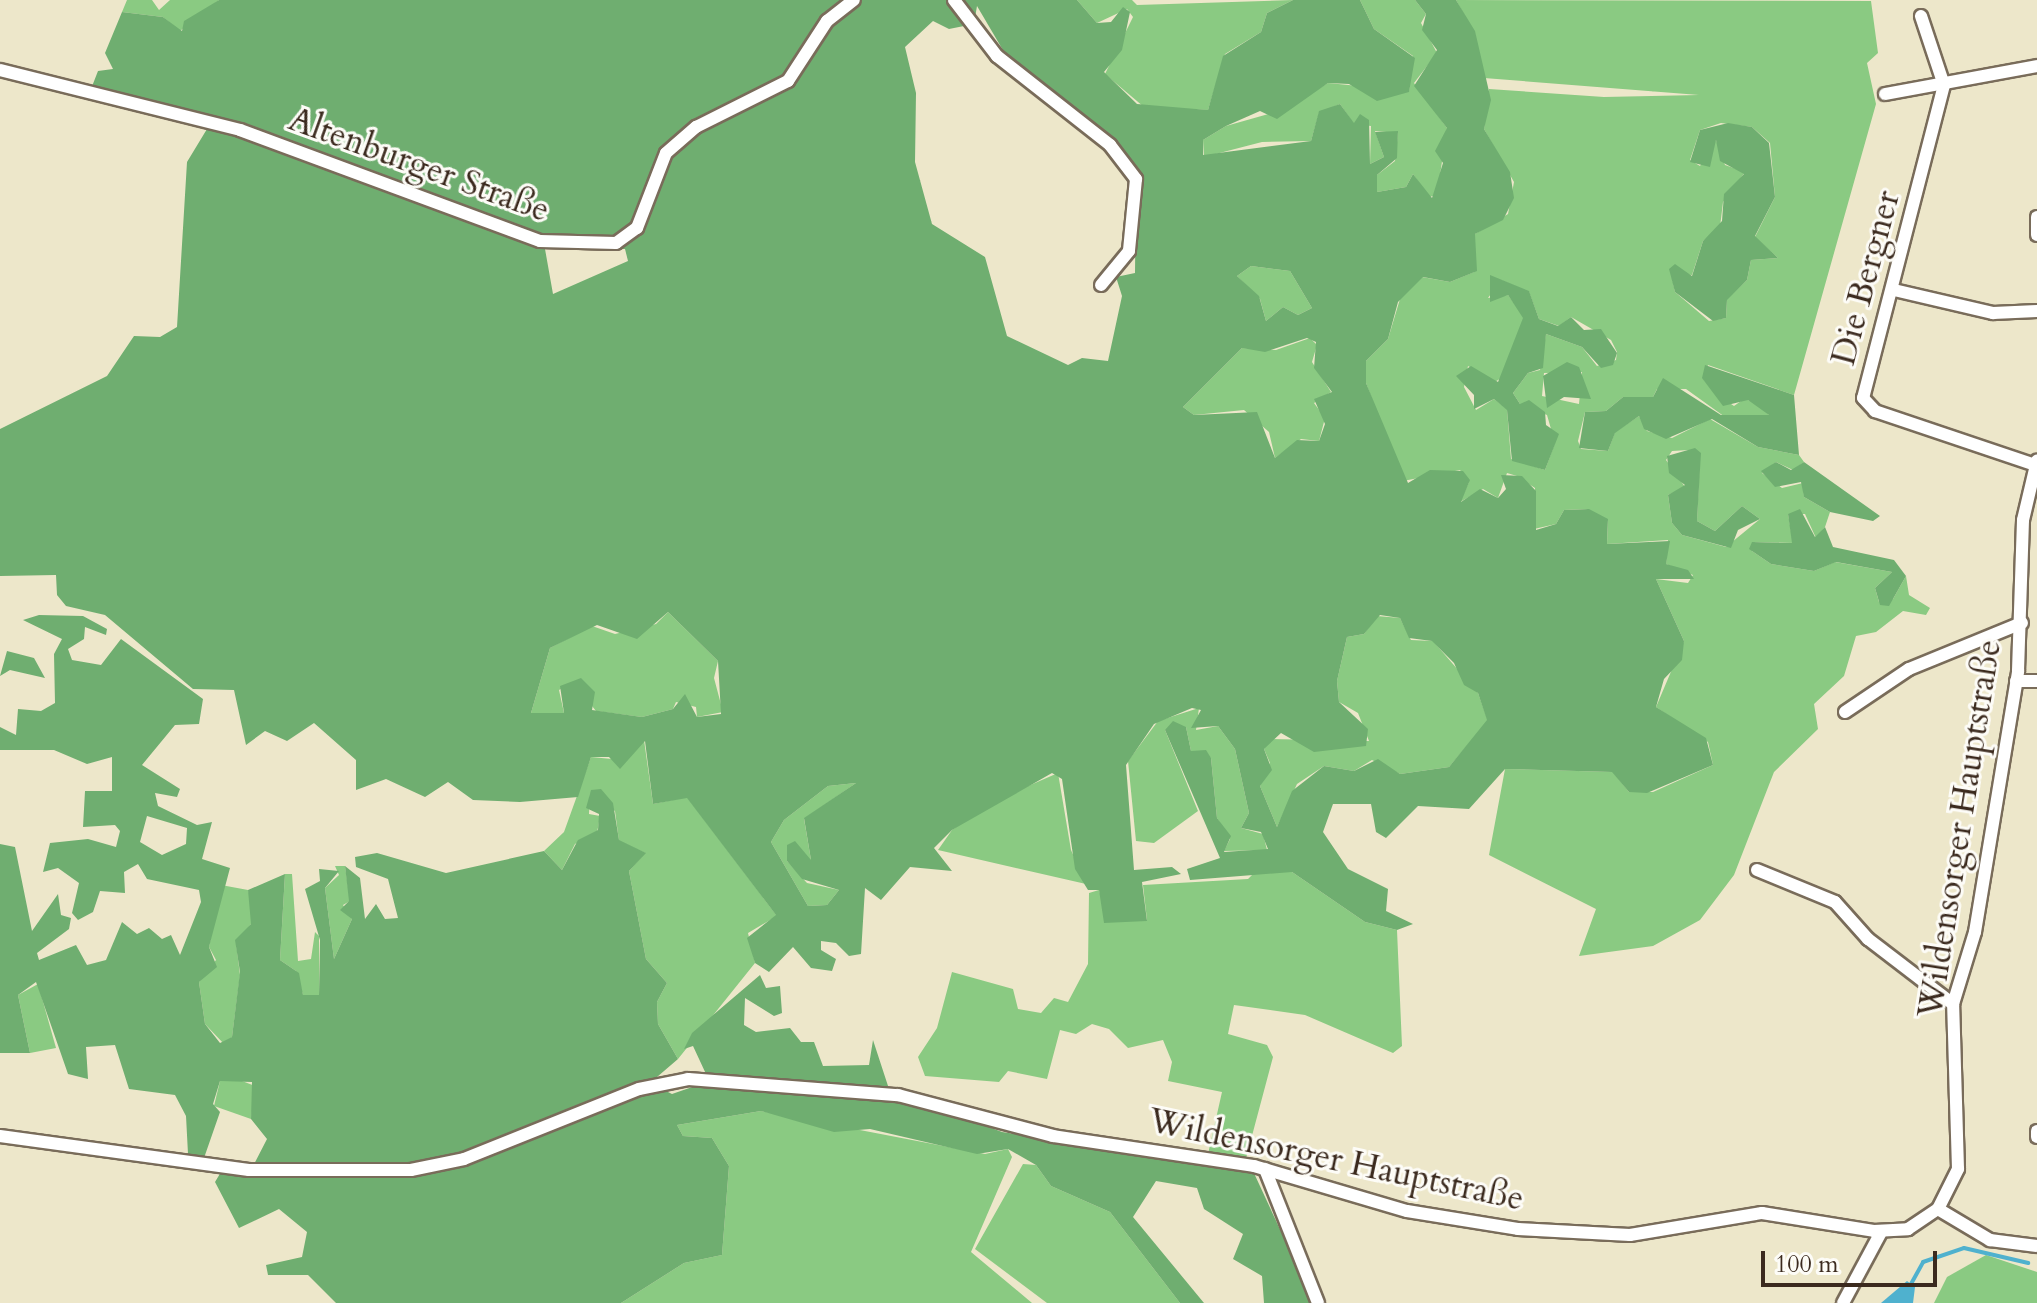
<!DOCTYPE html>
<meta charset="utf-8">
<style>
body{margin:0}
#map{position:relative;width:2037px;height:1303px;overflow:hidden;background:#ede7ca;font-family:Cardo,serif}
div>[style]{position:absolute}
.green>*{inset:0;background:#8aca82}
.forest>*{inset:0;background:#6fae70}
.water>*{inset:0;background:#4fb1ce}
.stream>*{height:4px;margin:-2px;padding:0 2px;transform-origin:2px;border-radius:2px;background:#4fb1ce}
.roads{filter:drop-shadow(2px 0 #796c5a) drop-shadow(-2px 0 #796c5a) drop-shadow(0 2px #796c5a) drop-shadow(0 -2px #796c5a)}
.minor>*{height:12px;margin:-6px;padding:0 6px;transform-origin:6px;border-radius:6px;background:#fff}
span{translate:-50% -50%;white-space:nowrap;text-align:center;line-height:1.15;-webkit-text-stroke:6px #fdfcf7;paint-order:stroke}
.street-label{font-size:34px;color:#3b2a1e}
.scale{position:absolute;left:1761px;top:1251px;width:176px;height:36px;box-sizing:border-box;border:4px solid #3b2a1e;border-top:0;padding-left:10px;font-size:24px;line-height:28px;white-space:nowrap;color:#3b2a1e;-webkit-text-stroke:6px #fdfcf7;paint-order:stroke}
</style>
<div id="map">
<div class="green">
<i style="clip-path:polygon(127px 0,152px 0,159px 10px,170px 0,219px 0,180px 31px,163px 17px,122px 12px)"></i>
<i style="clip-path:polygon(1132px 0,1137px 5px,1293px 0,1267px 13px,1261px 32px,1225px 54px,1208px 110px,1144px 107px,1105px 74px,1133px 17px,1127px 9px,1097px 23px,1077px 0)"></i>
<i style="clip-path:polygon(1360px 0,1415px 0,1426px 14px,1421px 23px,1437px 53px,1414px 83px,1447px 128px,1437px 195px,1429px 197px,1413px 174px,1406px 187px,1377px 192px,1377px 175px,1395px 161px,1398px 133px,1375px 131px,1384px 157px,1370px 164px,1371px 126px,1354px 124px,1340px 104px,1319px 113px,1311px 141px,1262px 142px,1204px 157px,1203px 140px,1226px 126px,1283px 110px,1328px 83px,1409px 91px,1413px 56px,1374px 29px)"></i>
<i style="clip-path:polygon(evenodd,1456px 0,1871px 1px,1878px 53px,1867px 63px,1876px 104px,1794px 395px,1708px 365px,1704px 380px,1718px 395px,1734px 406px,1744px 399px,1759px 403px,1769px 415px,1725px 417px,1686px 389px,1657px 389px,1653px 397px,1623px 397px,1606px 411px,1585px 412px,1578px 441px,1581px 449px,1608px 451px,1615px 432px,1639px 416px,1647px 431px,1672px 438px,1710px 419px,1758px 447px,1799px 455px,1804px 462px,1793px 470px,1776px 462px,1762px 473px,1782px 488px,1803px 483px,1804px 497px,1830px 512px,1825px 527px,1816px 538px,1805px 514px,1788px 514px,1793px 543px,1755px 542px,1752px 551px,1771px 564px,1814px 571px,1835px 562px,1892px 572px,1875px 588px,1879px 602px,1893px 599px,1906px 576px,1909px 595px,1930px 608px,1926px 615px,1903px 611px,1876px 632px,1856px 636px,1844px 676px,1814px 704px,1818px 729px,1774px 772px,1734px 875px,1700px 920px,1653px 946px,1579px 956px,1596px 909px,1489px 855px,1505px 769px,1613px 772px,1629px 792px,1653px 792px,1713px 765px,1708px 742px,1656px 707px,1684px 641px,1656px 579px,1688px 583px,1693px 575px,1666px 564px,1668px 540px,1607px 544px,1608px 521px,1586px 509px,1564px 510px,1556px 524px,1534px 529px,1535px 488px,1517px 476px,1507px 473px,1498px 498px,1483px 489px,1460px 502px,1469px 482px,1460px 470px,1403px 481px,1366px 383px,1366px 361px,1388px 339px,1400px 299px,1422px 277px,1450px 282px,1474px 272px,1475px 234px,1508px 214px,1514px 182px,1484px 129px,1489px 89px,1604px 97px,1699px 95px,1484px 78px,1475px 34px,1456px 0,1721px 123px,1752px 127px,1770px 143px,1775px 197px,1755px 237px,1778px 258px,1751px 260px,1747px 280px,1727px 299px,1726px 318px,1709px 321px,1675px 292px,1671px 273px,1692px 275px,1703px 241px,1720px 227px,1723px 202px,1745px 172px,1725px 165px,1716px 140px,1700px 166px,1690px 160px,1700px 130px,1721px 123px,1456px 0,1501px 280px,1529px 292px,1539px 319px,1559px 326px,1571px 317px,1611px 340px,1617px 352px,1616px 360px,1597px 366px,1582px 347px,1546px 334px,1540px 370px,1528px 373px,1513px 393px,1520px 404px,1547px 415px,1555px 443px,1545px 470px,1511px 459px,1507px 409px,1494px 399px,1476px 410px,1464px 387px,1468px 366px,1495px 382px,1504px 376px,1524px 317px,1508px 295px,1488px 298px,1501px 280px,1456px 0,1582px 372px,1579px 404px,1542px 396px,1544px 373px,1582px 372px,1456px 0,1689px 450px,1700px 456px,1697px 521px,1715px 531px,1742px 506px,1760px 519px,1726px 547px,1682px 535px,1672px 523px,1668px 495px,1685px 487px,1666px 460px,1672px 451px,1689px 450px)"></i>
<i style="clip-path:polygon(1251px 266px,1290px 271px,1312px 308px,1298px 315px,1283px 307px,1266px 321px,1260px 299px,1237px 276px)"></i>
<i style="clip-path:polygon(1310px 338px,1317px 345px,1312px 362px,1331px 392px,1314px 403px,1325px 418px,1319px 441px,1301px 439px,1275px 458px,1269px 432px,1244px 410px,1194px 415px,1183px 407px,1242px 348px,1276px 350px)"></i>
<i style="clip-path:polygon(668px 612px,718px 661px,714px 678px,723px 712px,697px 717px,696px 707px,676px 702px,673px 709px,642px 717px,596px 711px,573px 682px,559px 690px,564px 713px,531px 713px,550px 648px,592px 626px,615px 634px,656px 624px)"></i>
<i style="clip-path:polygon(1377px 616px,1400px 618px,1411px 640px,1433px 641px,1478px 693px,1488px 721px,1449px 767px,1400px 774px,1372px 760px,1354px 771px,1324px 766px,1297px 784px,1277px 827px,1260px 786px,1270px 763px,1264px 749px,1269px 739px,1369px 741px,1358px 713px,1339px 702px,1337px 681px,1347px 637px,1364px 634px)"></i>
<i style="clip-path:polygon(1199px 708px,1196px 730px,1218px 726px,1235px 749px,1249px 813px,1241px 828px,1263px 834px,1267px 850px,1224px 851px,1230px 839px,1217px 818px,1211px 758px,1191px 751px,1186px 727px,1165px 730px,1198px 811px,1154px 843px,1136px 841px,1128px 761px,1158px 721px)"></i>
<i style="clip-path:polygon(644px 740px,653px 804px,687px 797px,777px 916px,748px 933px,755px 963px,678px 1059px,658px 1024px,657px 1002px,667px 983px,646px 959px,629px 871px,645px 853px,619px 841px,615px 811px,590px 793px,589px 814px,600px 816px,597px 833px,575px 844px,562px 870px,544px 851px,564px 832px,591px 757px,612px 759px)"></i>
<i style="clip-path:polygon(1058px 773px,1071px 850px,1086px 884px,938px 850px,952px 830px,991px 802px)"></i>
<i style="clip-path:polygon(856px 783px,804px 819px,811px 860px,787px 861px,807px 883px,839px 890px,827px 905px,808px 906px,771px 842px,784px 820px,828px 786px)"></i>
<i style="clip-path:polygon(335px 866px,345px 866px,350px 901px,343px 905px,352px 919px,334px 959px,325px 888px,339px 875px)"></i>
<i style="clip-path:polygon(1258px 869px,1292px 872px,1365px 922px,1397px 930px,1402px 1046px,1393px 1053px,1305px 1015px,1234px 1005px,1228px 1034px,1267px 1045px,1273px 1057px,1245px 1162px,1208px 1154px,1222px 1092px,1168px 1081px,1172px 1062px,1163px 1040px,1128px 1048px,1109px 1029px,1092px 1024px,1076px 1034px,1060px 1030px,1047px 1079px,1008px 1071px,999px 1082px,925px 1076px,918px 1057px,937px 1028px,952px 972px,1013px 989px,1018px 1009px,1041px 1013px,1054px 998px,1068px 1002px,1088px 964px,1089px 893px,1099px 890px,1102px 901px,1147px 920px,1143px 885px,1248px 879px)"></i>
<i style="clip-path:polygon(285px 874px,292px 874px,298px 961px,311px 959px,315px 932px,319px 936px,319px 995px,303px 995px,296px 971px,280px 960px)"></i>
<i style="clip-path:polygon(221px 885px,248px 890px,252px 902px,251px 924px,236px 943px,240px 975px,232px 1037px,224px 1044px,205px 1024px,199px 982px,216px 960px,209px 947px)"></i>
<i style="clip-path:polygon(38px 984px,56px 1048px,30px 1053px,18px 995px)"></i>
<i style="clip-path:polygon(229px 1076px,255px 1086px,251px 1119px,214px 1106px,220px 1081px)"></i>
<i style="clip-path:polygon(761px 1111px,985px 1154px,1008px 1149px,1012px 1157px,971px 1252px,1032px 1303px,621px 1303px,684px 1263px,722px 1255px,729px 1166px,712px 1138px,683px 1136px,677px 1125px)"></i>
<i style="clip-path:polygon(1023px 1164px,1036px 1165px,1051px 1186px,1110px 1212px,1180px 1303px,1047px 1303px,975px 1249px)"></i>
<i style="clip-path:polygon(1986px 1255px,2037px 1272px,2037px 1303px,1934px 1303px,1947px 1277px)"></i>
</div>
<div class="forest">
<i style="clip-path:polygon(evenodd,219px 0,1077px 0,1097px 23px,1111px 22px,1123px 7px,1130px 12px,1122px 50px,1104px 72px,1137px 104px,1208px 110px,1223px 56px,1261px 32px,1267px 13px,1293px 0,1360px 0,1374px 29px,1415px 58px,1409px 92px,1377px 101px,1349px 84px,1328px 83px,1277px 119px,1260px 111px,1226px 126px,1203px 140px,1203px 155px,1311px 141px,1319px 111px,1340px 104px,1354px 123px,1360px 114px,1369px 120px,1370px 164px,1384px 157px,1375px 132px,1398px 131px,1397px 158px,1377px 175px,1377px 192px,1406px 187px,1413px 174px,1432px 198px,1443px 163px,1435px 151px,1447px 128px,1414px 86px,1437px 50px,1422px 30px,1426px 14px,1415px 0,1456px 0,1475px 31px,1491px 100px,1484px 129px,1510px 172px,1514px 198px,1503px 220px,1475px 234px,1477px 271px,1450px 282px,1423px 277px,1398px 302px,1388px 339px,1366px 361px,1366px 383px,1408px 483px,1430px 470px,1463px 471px,1470px 480px,1461px 502px,1480px 489px,1498px 498px,1506px 489px,1501px 475px,1522px 476px,1536px 491px,1536px 530px,1556px 524px,1564px 510px,1589px 509px,1608px 519px,1607px 544px,1670px 541px,1666px 564px,1688px 570px,1694px 579px,1656px 579px,1684px 641px,1682px 660px,1664px 679px,1656px 707px,1706px 738px,1713px 765px,1647px 793px,1629px 792px,1612px 772px,1505px 769px,1469px 809px,1418px 806px,1386px 838px,1376px 832px,1371px 804px,1333px 804px,1323px 832px,1348px 869px,1388px 889px,1386px 911px,1413px 924px,1397px 930px,1365px 922px,1292px 872px,1190px 880px,1187px 869px,1220px 858px,1165px 730px,1173px 721px,1186px 727px,1191px 751px,1206px 750px,1211px 758px,1217px 818px,1231px 836px,1224px 852px,1268px 849px,1261px 832px,1241px 828px,1249px 813px,1235px 749px,1218px 726px,1191px 728px,1201px 710px,1192px 708px,1154px 724px,1126px 765px,1134px 870px,1172px 867px,1181px 874px,1142px 882px,1147px 921px,1104px 923px,1099px 890px,1088px 890px,1075px 869px,1062px 779px,1052px 773px,952px 830px,934px 848px,952px 871px,910px 867px,881px 900px,865px 888px,861px 954px,849px 956px,836px 943px,821px 941px,821px 950px,836px 959px,832px 971px,811px 968px,793px 947px,769px 972px,755px 963px,747px 938px,776px 915px,687px 798px,653px 804px,645px 741px,620px 769px,609px 757px,591px 757px,578px 797px,520px 802px,473px 800px,448px 782px,425px 797px,386px 779px,356px 790px,356px 760px,314px 723px,287px 741px,265px 731px,246px 745px,234px 690px,193px 689px,105px 615px,66px 606px,57px 595px,56px 575px,0 576px,0 429px,107px 376px,134px 336px,160px 337px,177px 327px,187px 162px,207px 129px,91px 89px,98px 71px,113px 69px,105px 53px,122px 12px,163px 17px,182px 31px,184px 21px,219px 0,977px 6px,1007px 57px,1121px 149px,1136px 172px,1135px 273px,1116px 277px,1122px 296px,1108px 361px,1082px 358px,1068px 365px,1007px 336px,985px 257px,932px 224px,915px 162px,916px 93px,905px 47px,933px 21px,949px 29px,974px 24px,977px 6px,219px 0,545px 249px,625px 249px,628px 261px,553px 294px,545px 249px,219px 0,1251px 266px,1290px 271px,1312px 308px,1298px 315px,1283px 307px,1266px 321px,1259px 296px,1237px 276px,1251px 266px,219px 0,1307px 338px,1316px 342px,1314px 368px,1332px 392px,1314px 399px,1325px 424px,1319px 441px,1297px 440px,1275px 458px,1257px 412px,1194px 415px,1183px 407px,1242px 348px,1265px 352px,1307px 338px,219px 0,668px 612px,718px 661px,721px 714px,697px 717px,685px 694px,673px 709px,642px 717px,592px 710px,595px 692px,581px 678px,560px 686px,564px 713px,531px 713px,550px 648px,597px 625px,637px 639px,668px 612px,219px 0,1380px 615px,1400px 618px,1409px 638px,1432px 641px,1454px 663px,1464px 685px,1478px 693px,1487px 720px,1449px 767px,1400px 774px,1378px 759px,1354px 771px,1324px 766px,1292px 791px,1277px 827px,1260px 786px,1272px 770px,1264px 749px,1281px 733px,1314px 752px,1366px 746px,1368px 729px,1339px 702px,1337px 681px,1347px 637px,1364px 634px,1380px 615px,219px 0,856px 783px,804px 818px,811px 860px,795px 841px,787px 845px,787px 861px,802px 879px,839px 890px,827px 905px,808px 906px,771px 842px,784px 820px,828px 786px,856px 783px)"></i>
<i style="clip-path:polygon(1728px 123px,1752px 127px,1769px 143px,1775px 197px,1755px 236px,1778px 258px,1751px 260px,1747px 280px,1727px 300px,1726px 318px,1713px 321px,1675px 292px,1669px 269px,1675px 264px,1692px 276px,1703px 241px,1722px 221px,1724px 194px,1744px 174px,1720px 161px,1716px 140px,1710px 167px,1690px 162px,1700px 130px)"></i>
<i style="clip-path:polygon(1490px 275px,1529px 291px,1539px 319px,1558px 326px,1571px 317px,1584px 330px,1601px 329px,1617px 353px,1613px 365px,1601px 368px,1582px 347px,1546px 334px,1543px 368px,1528px 373px,1513px 393px,1520px 404px,1529px 400px,1545px 412px,1546px 425px,1559px 434px,1545px 470px,1512px 461px,1507px 410px,1494px 399px,1474px 409px,1474px 395px,1456px 376px,1471px 366px,1498px 382px,1523px 318px,1508px 295px,1490px 302px)"></i>
<i style="clip-path:polygon(1567px 362px,1579px 367px,1591px 399px,1564px 397px,1547px 408px,1543px 376px)"></i>
<i style="clip-path:polygon(1705px 365px,1794px 395px,1799px 455px,1758px 447px,1712px 419px,1666px 439px,1644px 429px,1639px 416px,1615px 433px,1608px 451px,1579px 448px,1585px 412px,1606px 411px,1623px 397px,1653px 397px,1663px 378px,1721px 415px,1769px 415px,1748px 400px,1723px 406px,1702px 378px)"></i>
<i style="clip-path:polygon(1695px 448px,1701px 453px,1697px 521px,1715px 531px,1742px 506px,1760px 519px,1738px 530px,1731px 548px,1682px 535px,1672px 523px,1668px 495px,1685px 485px,1669px 473px,1667px 456px)"></i>
<i style="clip-path:polygon(1776px 462px,1791px 470px,1804px 462px,1880px 516px,1873px 521px,1830px 512px,1804px 497px,1801px 482px,1775px 487px,1761px 471px)"></i>
<i style="clip-path:polygon(1800px 509px,1815px 537px,1825px 527px,1833px 547px,1894px 560px,1906px 576px,1889px 606px,1880px 605px,1875px 588px,1892px 572px,1836px 562px,1814px 571px,1771px 564px,1749px 549px,1752px 542px,1792px 543px,1788px 514px)"></i>
<i style="clip-path:polygon(evenodd,39px 615px,83px 616px,107px 629px,106px 635px,85px 627px,84px 639px,68px 649px,72px 660px,101px 665px,121px 639px,203px 699px,199px 724px,175px 725px,142px 765px,180px 789px,177px 797px,155px 793px,158px 806px,197px 825px,212px 822px,202px 859px,230px 868px,209px 947px,217px 967px,199px 982px,205px 1024px,220px 1043px,232px 1037px,240px 972px,235px 940px,251px 924px,248px 890px,285px 874px,280px 960px,299px 973px,303px 995px,319px 995px,320px 940px,305px 889px,320px 881px,319px 869px,339px 871px,325px 888px,334px 959px,352px 919px,340px 910px,349px 901px,345px 866px,360px 878px,365px 919px,376px 904px,385px 919px,398px 918px,388px 879px,356px 867px,355px 857px,377px 853px,446px 873px,544px 851px,562px 870px,578px 840px,598px 830px,599px 814px,586px 808px,591px 790px,601px 789px,613px 803px,619px 840px,646px 853px,629px 871px,646px 959px,667px 983px,657px 1002px,658px 1024px,678px 1059px,650px 1083px,672px 1094px,698px 1085px,706px 1074px,693px 1046px,684px 1049px,692px 1033px,760px 975px,766px 988px,780px 986px,782px 1013px,774px 1016px,745px 998px,744px 1025px,756px 1032px,790px 1028px,801px 1042px,814px 1042px,823px 1066px,869px 1065px,873px 1040px,889px 1089px,1002px 1132px,1253px 1171px,1314px 1303px,1264px 1303px,1262px 1276px,1233px 1259px,1243px 1234px,1204px 1209px,1197px 1188px,1156px 1181px,1133px 1217px,1204px 1303px,1180px 1303px,1110px 1212px,1051px 1186px,1036px 1165px,1008px 1149px,977px 1154px,870px 1129px,834px 1132px,761px 1111px,677px 1125px,683px 1136px,712px 1138px,729px 1166px,722px 1255px,684px 1263px,621px 1303px,336px 1303px,308px 1275px,268px 1275px,266px 1265px,302px 1257px,307px 1232px,279px 1209px,239px 1228px,215px 1182px,221px 1172px,249px 1174px,267px 1139px,251px 1119px,252px 1082px,220px 1081px,213px 1104px,220px 1112px,204px 1158px,188px 1154px,186px 1116px,175px 1095px,129px 1089px,115px 1045px,86px 1047px,88px 1079px,68px 1074px,36px 982px,18px 995px,30px 1053px,0 1053px,0 844px,15px 847px,32px 931px,58px 894px,61px 915px,71px 918px,69px 929px,37px 953px,39px 960px,76px 945px,87px 965px,106px 960px,122px 922px,137px 934px,149px 928px,162px 939px,171px 935px,180px 955px,201px 902px,199px 890px,147px 879px,138px 864px,124px 872px,125px 893px,100px 891px,93px 912px,78px 920px,72px 913px,79px 883px,58px 868px,43px 872px,50px 843px,88px 839px,116px 847px,120px 831px,115px 825px,83px 827px,85px 791px,112px 791px,112px 757px,87px 764px,54px 750px,0 750px,0 727px,16px 735px,18px 709px,41px 711px,55px 703px,54px 654px,62px 639px,23px 620px,39px 615px,147px 816px,187px 828px,186px 844px,162px 855px,140px 842px,147px 816px)"></i>
<i style="clip-path:polygon(7px 651px,34px 658px,45px 678px,10px 670px,0 676px)"></i>
</div>
<div class="water">
<i style="clip-path:polygon(1907px 1281px,1915px 1287px,1913px 1303px,1881px 1303px)"></i>
</div>
<div class="stream">
<i style="left:1911px;top:1284px;width:25px;rotate:-61deg"></i>
<i style="left:1923px;top:1262px;width:43px;rotate:-18.9deg"></i>
<i style="left:1964px;top:1248px;width:66px;rotate:13.2deg"></i>
</div>
<div class="roads">
<div class="minor">
<i style="left:954px;top:0;width:71px;rotate:52.5deg"></i>
<i style="left:997px;top:56px;width:144px;rotate:38.2deg"></i>
<i style="left:1110px;top:145px;width:43px;rotate:52.6deg"></i>
<i style="left:1136px;top:179px;width:72px;rotate:95.6deg"></i>
<i style="left:1129px;top:251px;width:44px;rotate:129.5deg"></i>
<i style="left:1921px;top:16px;width:73px;rotate:71.6deg"></i>
<i style="left:1944px;top:85px;width:323px;rotate:104.5deg"></i>
<i style="left:1863px;top:398px;width:18px;rotate:47deg"></i>
<i style="left:1875px;top:411px;width:169px;rotate:18.6deg"></i>
<i style="left:0;top:70px;width:247px;rotate:14deg"></i>
<i style="left:240px;top:130px;width:320px;rotate:20.3deg"></i>
<i style="left:540px;top:241px;width:76px;rotate:1.5deg"></i>
<i style="left:616px;top:243px;width:26px;rotate:-36deg"></i>
<i style="left:637px;top:228px;width:80px;rotate:-68.9deg"></i>
<i style="left:666px;top:153px;width:40px;rotate:-41deg"></i>
<i style="left:696px;top:127px;width:103px;rotate:-26.6deg"></i>
<i style="left:788px;top:81px;width:72px;rotate:-57deg"></i>
<i style="left:827px;top:21px;width:34px;rotate:-38deg"></i>
<i style="left:1885px;top:94px;width:155px;rotate:-10.4deg"></i>
<i style="left:2037px;top:217px;width:18px;rotate:90deg"></i>
<i style="left:1894px;top:290px;width:102px;rotate:13.1deg"></i>
<i style="left:1993px;top:313px;width:44px;rotate:-2.6deg"></i>
<i style="left:2016px;top:681px;width:21px"></i>
<i style="left:1845px;top:712px;width:77px;rotate:-33.9deg"></i>
<i style="left:1909px;top:669px;width:122px;rotate:-22.2deg"></i>
<i style="left:1757px;top:870px;width:84px;rotate:22.3deg"></i>
<i style="left:1835px;top:902px;width:50px;rotate:48.3deg"></i>
<i style="left:1868px;top:939px;width:107px;rotate:37.4deg"></i>
<i style="left:2037px;top:1131px;width:6px;rotate:90deg"></i>
<i style="left:0;top:1136px;width:251px;rotate:7.8deg"></i>
<i style="left:249px;top:1170px;width:162px"></i>
<i style="left:411px;top:1170px;width:54px;rotate:-11.7deg"></i>
<i style="left:464px;top:1159px;width:188px;rotate:-21.8deg"></i>
<i style="left:639px;top:1089px;width:50px;rotate:-11.5deg"></i>
<i style="left:688px;top:1079px;width:211px;rotate:4.4deg"></i>
<i style="left:898px;top:1095px;width:160px;rotate:14.8deg"></i>
<i style="left:1053px;top:1136px;width:203px;rotate:8.5deg"></i>
<i style="left:1254px;top:1166px;width:159px;rotate:16.4deg"></i>
<i style="left:1407px;top:1211px;width:112px;rotate:9.2deg"></i>
<i style="left:1518px;top:1229px;width:112px;rotate:3.1deg"></i>
<i style="left:1630px;top:1235px;width:134px;rotate:-9.5deg"></i>
<i style="left:1762px;top:1213px;width:113px;rotate:9.1deg"></i>
<i style="left:1874px;top:1231px;width:34px;rotate:-3deg"></i>
<i style="left:1908px;top:1229px;width:36px;rotate:-34deg"></i>
<i style="left:1938px;top:1209px;width:45px;rotate:-63.4deg"></i>
<i style="left:1958px;top:1169px;width:165px;rotate:-91.7deg"></i>
<i style="left:1953px;top:1004px;width:75px;rotate:-73deg"></i>
<i style="left:1975px;top:932px;width:265px;rotate:-80.6deg"></i>
<i style="left:2018px;top:671px;width:151px;rotate:-88.1deg"></i>
<i style="left:2023px;top:520px;width:61px;rotate:-76.7deg"></i>
<i style="left:1265px;top:1169px;width:144px;rotate:68.4deg"></i>
<i style="left:1938px;top:1209px;width:61px;rotate:30.8deg"></i>
<i style="left:1990px;top:1240px;width:47px;rotate:7.3deg"></i>
<i style="left:1843px;top:1303px;width:81px;rotate:-61.8deg"></i>
</div>
</div>
<div class="street-label">
<span style="left:419px;top:165px;rotate:20deg">Altenburger Straße</span>
<span style="left:1866px;top:278px;rotate:-75deg">Die Bergner</span>
<span style="left:1960px;top:829px;rotate:-81deg">Wildensorger Hauptstraße</span>
<span style="left:1336px;top:1160px;rotate:12deg">Wildensorger Hauptstraße</span>
</div>
<div class="scale">100 m</div>
</div>
